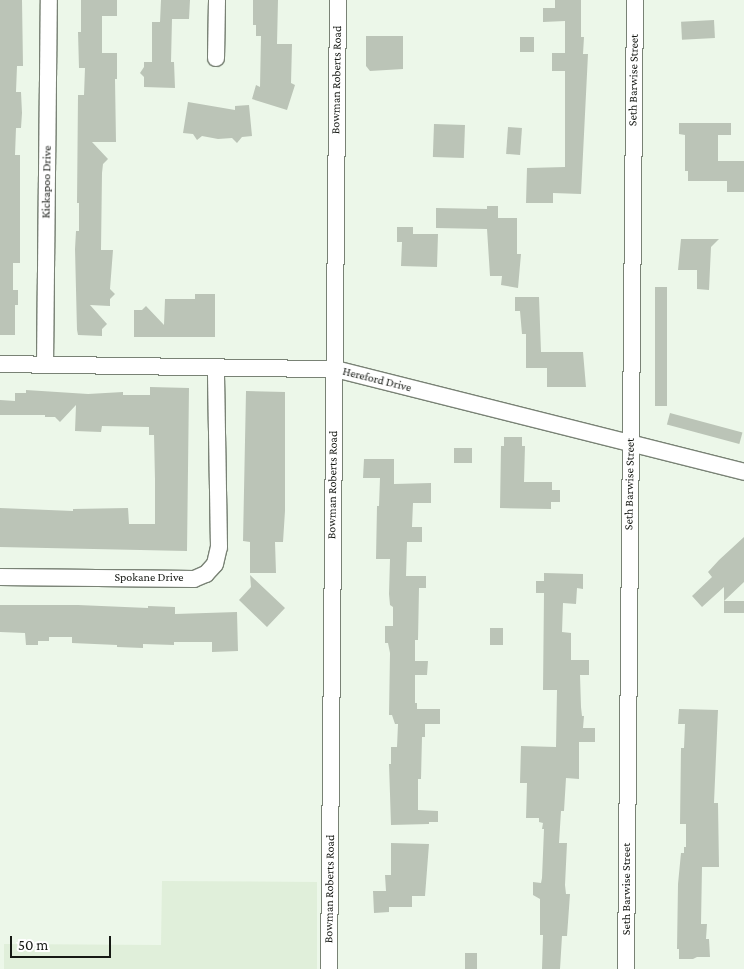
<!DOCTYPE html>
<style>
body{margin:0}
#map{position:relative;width:744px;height:969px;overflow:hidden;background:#ecf7e9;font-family:"Crimson Pro",serif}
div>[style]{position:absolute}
.built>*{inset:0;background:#e0efda}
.building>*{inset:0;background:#bbc4b7;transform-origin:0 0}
.roads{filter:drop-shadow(1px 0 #798275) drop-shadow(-1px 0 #798275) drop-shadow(0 1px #798275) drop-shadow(0 -1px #798275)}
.minor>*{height:16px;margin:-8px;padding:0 8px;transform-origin:8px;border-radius:8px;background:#fff}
span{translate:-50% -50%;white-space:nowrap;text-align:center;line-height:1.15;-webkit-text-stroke:4px #fff;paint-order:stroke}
.street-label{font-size:12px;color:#161914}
.scale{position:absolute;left:10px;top:936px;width:101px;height:22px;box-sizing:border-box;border:2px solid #161914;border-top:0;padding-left:6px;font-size:15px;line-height:18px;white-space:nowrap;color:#161914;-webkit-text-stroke:4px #fff;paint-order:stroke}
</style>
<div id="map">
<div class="built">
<i style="clip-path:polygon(162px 881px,317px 882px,317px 969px,4px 969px,4px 944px,161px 945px)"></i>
</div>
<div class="building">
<i style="clip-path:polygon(0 0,22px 0,23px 66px,17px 66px,16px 92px,21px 92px,22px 113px,21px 128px,16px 128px,15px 155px,20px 155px,20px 263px,13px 263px,13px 290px,18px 290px,18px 305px,15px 305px,15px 335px,0 335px)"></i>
<i style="clip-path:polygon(81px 0,117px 0,117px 16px,102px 16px,102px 53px,117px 53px,117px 79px,115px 79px,116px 142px,92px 142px,108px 159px,103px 164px,102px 173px,101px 250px,113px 250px,110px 289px,115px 294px,110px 299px,110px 306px,90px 305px,107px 324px,102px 329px,102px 336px,78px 335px,77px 330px,75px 249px,76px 231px,79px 231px,79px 203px,77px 203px,78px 95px,84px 95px,85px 68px,79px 68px,78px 32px,81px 32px)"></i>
<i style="clip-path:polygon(161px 0,190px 0,189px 19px,172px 19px,171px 62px,174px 62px,175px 88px,144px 87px,144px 77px,140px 73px,144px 67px,144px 62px,152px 62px,152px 22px,160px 22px)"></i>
<i style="clip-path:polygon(253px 0,278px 0,277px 44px,292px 44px,291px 83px,295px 85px,287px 110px,252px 99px,256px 85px,260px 87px,261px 36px,256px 36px,256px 25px,253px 25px)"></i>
<i style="clip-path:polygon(555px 0,581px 0,581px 37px,584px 37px,583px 54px,588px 54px,581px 194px,553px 193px,553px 203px,526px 203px,527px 168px,565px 167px,565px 71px,552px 71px,552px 53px,565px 53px,565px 21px,543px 22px,543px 8px,555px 8px)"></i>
<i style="left:714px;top:20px;width:18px;height:33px;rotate:87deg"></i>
<i style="clip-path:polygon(366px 36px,403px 36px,403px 69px,370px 71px,366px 66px)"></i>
<i style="left:520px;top:37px;width:14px;height:15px"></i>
<i style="clip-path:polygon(188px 102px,235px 110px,235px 106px,249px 105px,252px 136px,242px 137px,237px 143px,232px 138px,218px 139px,202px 136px,197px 140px,193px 134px,183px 133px)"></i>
<i style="clip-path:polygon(679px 123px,731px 123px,731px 135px,718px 135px,718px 161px,744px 161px,744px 192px,727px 192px,727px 181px,688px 181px,688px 171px,685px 171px,685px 135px,679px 134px)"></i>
<i style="left:434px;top:124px;width:31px;height:33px;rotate:2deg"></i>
<i style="left:508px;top:127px;width:14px;height:27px;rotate:4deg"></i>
<i style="clip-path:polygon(487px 206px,498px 206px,498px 218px,517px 218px,517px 254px,521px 254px,518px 288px,501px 285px,502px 276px,490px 276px,487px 229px,436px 228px,436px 208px,487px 209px)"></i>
<i style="clip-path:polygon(397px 227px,413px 227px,413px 234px,438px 234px,437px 267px,401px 266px,402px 242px,397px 242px)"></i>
<i style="clip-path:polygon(681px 239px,719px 239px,711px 247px,709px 290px,697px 289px,697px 270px,678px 270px)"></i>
<i style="left:655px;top:287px;width:12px;height:119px"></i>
<i style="clip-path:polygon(195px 294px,215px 294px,215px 337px,134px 337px,134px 310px,142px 310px,146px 306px,164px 325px,165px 299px,195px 299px)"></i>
<i style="clip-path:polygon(515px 297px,539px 297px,541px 352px,583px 352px,586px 387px,547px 387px,547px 368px,526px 368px,526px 334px,522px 334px,520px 311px,515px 311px)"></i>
<i style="clip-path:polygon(150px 387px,189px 388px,187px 551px,0 547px,0 508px,73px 511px,73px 509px,128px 508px,129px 524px,155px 524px,155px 480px,154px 435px,149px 435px,149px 427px,102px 426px,101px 432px,75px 431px,76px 405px,60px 422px,55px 417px,45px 417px,45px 415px,0 415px,0 400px,15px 401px,15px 393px,26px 393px,26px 390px,88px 394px,123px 392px,123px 395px,150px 395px)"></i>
<i style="clip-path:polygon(246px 391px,285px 392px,285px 511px,283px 542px,275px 542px,276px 573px,250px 573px,250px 542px,243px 541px)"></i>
<i style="left:670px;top:413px;width:75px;height:12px;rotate:15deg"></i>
<i style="clip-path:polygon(504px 437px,522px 437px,522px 446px,525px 446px,524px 482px,552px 482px,552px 490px,560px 490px,560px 502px,551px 502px,551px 509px,500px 508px,501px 446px,504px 446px)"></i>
<i style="left:454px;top:448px;width:18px;height:15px"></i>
<i style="clip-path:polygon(364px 459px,394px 459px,394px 484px,431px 483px,431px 503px,413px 503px,412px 527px,422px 527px,422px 542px,407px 542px,406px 576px,426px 576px,426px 588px,419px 588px,418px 640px,415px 640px,415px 661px,428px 661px,427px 675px,415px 675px,415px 703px,417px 703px,417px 709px,440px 709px,440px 724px,425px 724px,425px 737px,422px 737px,421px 779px,418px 779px,418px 810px,438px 811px,438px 822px,429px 822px,429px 824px,391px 825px,389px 764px,391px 764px,391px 747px,397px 747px,398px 724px,395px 724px,392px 715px,389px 715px,390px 653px,388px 643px,385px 643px,385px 626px,393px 626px,393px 607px,390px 605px,389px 594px,390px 559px,376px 559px,377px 506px,379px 506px,380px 478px,363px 478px)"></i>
<i style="clip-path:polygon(744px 537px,744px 582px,724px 601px,724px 587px,702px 607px,692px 596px,712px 577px,708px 572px,719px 560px)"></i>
<i style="clip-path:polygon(544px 573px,583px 574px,583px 589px,577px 588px,576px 604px,563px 603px,562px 632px,571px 633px,571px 660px,589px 660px,589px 675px,580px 675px,581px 707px,582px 716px,584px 716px,583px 728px,595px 728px,595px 742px,579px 742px,579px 779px,566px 778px,564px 811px,561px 811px,559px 843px,567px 843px,565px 885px,566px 894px,570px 894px,567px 936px,562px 936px,560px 969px,542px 969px,543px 935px,540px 935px,540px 899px,533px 895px,533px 882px,541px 883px,542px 878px,544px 829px,542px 829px,543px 823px,539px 822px,539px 818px,526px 818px,527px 783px,520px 783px,521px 746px,556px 747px,557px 690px,543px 690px,544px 593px,536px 593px,536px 581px,544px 581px)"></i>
<i style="clip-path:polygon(250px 575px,285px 608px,267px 627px,239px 600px,251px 587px)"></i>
<i style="left:724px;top:601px;width:20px;height:12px"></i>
<i style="clip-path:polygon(0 605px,78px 605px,148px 608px,148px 606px,175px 607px,175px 614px,237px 612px,238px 651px,212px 652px,212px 642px,174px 642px,174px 645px,143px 644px,143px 648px,117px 647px,117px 645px,72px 643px,72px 637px,49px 637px,49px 641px,38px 641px,38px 645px,26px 645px,25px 633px,0 632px)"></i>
<i style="left:490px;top:628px;width:13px;height:17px"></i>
<i style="clip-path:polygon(679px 709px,718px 710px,714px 803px,718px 803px,719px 867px,702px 867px,701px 924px,707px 924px,706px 939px,709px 939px,710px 957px,697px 957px,693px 959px,679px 959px,679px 949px,677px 949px,678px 884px,681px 853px,684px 853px,684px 847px,686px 847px,686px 824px,680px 824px,681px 748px,684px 748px,685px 724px,678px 724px)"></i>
<i style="clip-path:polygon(391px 843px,429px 844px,425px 896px,412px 896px,412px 907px,389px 907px,389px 912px,374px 913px,373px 891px,386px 891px,385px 875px,391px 875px)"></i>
<i style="left:465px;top:953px;width:12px;height:16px"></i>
</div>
<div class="roads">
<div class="minor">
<i style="left:216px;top:58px;width:58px;rotate:-89deg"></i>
<i style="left:0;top:364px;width:335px;rotate:0.9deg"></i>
<i style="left:335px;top:369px;width:422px;rotate:14.1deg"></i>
<i style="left:45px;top:365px;width:365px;rotate:-89.4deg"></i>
<i style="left:0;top:577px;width:194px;rotate:0.6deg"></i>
<i style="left:194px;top:579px;width:13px;rotate:-23deg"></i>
<i style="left:206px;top:574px;width:13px;rotate:-48deg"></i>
<i style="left:215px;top:564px;width:17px;rotate:-77deg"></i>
<i style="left:219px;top:547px;width:180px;rotate:-91deg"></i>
<i style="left:329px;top:969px;width:969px;rotate:-89.47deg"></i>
<i style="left:626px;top:969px;width:969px;rotate:-89.47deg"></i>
</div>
</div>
<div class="street-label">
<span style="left:337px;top:80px;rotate:-89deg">Bowman Roberts Road</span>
<span style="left:634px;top:80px;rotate:-89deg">Seth Barwise Street</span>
<span style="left:47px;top:182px;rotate:-89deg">Kickapoo Drive</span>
<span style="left:377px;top:380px;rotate:14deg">Hereford Drive</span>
<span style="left:630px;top:484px;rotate:-89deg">Seth Barwise Street</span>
<span style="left:333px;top:485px;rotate:-89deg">Bowman Roberts Road</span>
<span style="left:149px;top:578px">Spokane Drive</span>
<span style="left:330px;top:889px;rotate:-89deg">Bowman Roberts Road</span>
<span style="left:627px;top:889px;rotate:-90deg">Seth Barwise Street</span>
</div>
<div class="scale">50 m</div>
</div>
